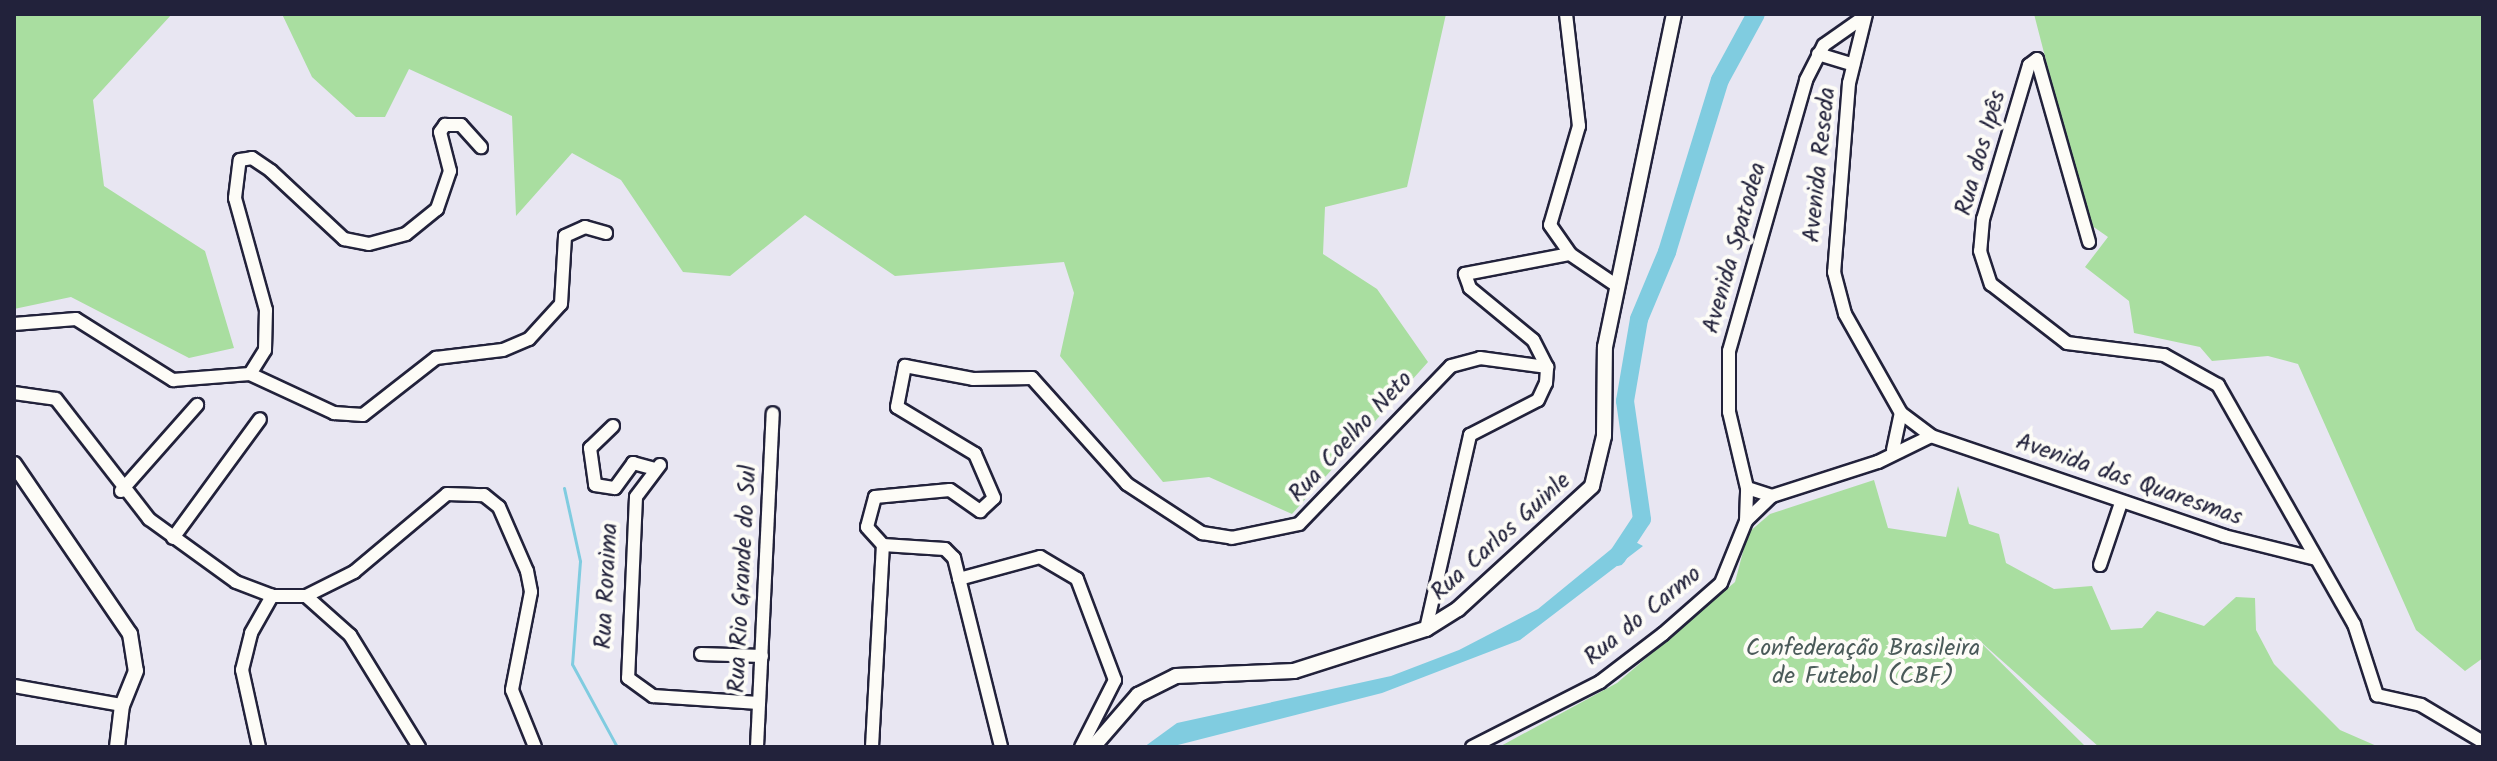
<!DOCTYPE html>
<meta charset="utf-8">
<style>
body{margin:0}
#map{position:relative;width:2497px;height:761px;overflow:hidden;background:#e8e6f2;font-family:Kalam,sans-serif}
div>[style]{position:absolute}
.green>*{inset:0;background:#a9dea0}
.water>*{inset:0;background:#80cce0}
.stream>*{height:3px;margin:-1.5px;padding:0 1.5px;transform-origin:1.5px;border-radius:1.5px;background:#80cce0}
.river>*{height:18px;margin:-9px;padding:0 9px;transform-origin:9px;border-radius:9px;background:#80cce0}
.roads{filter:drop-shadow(2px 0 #22223b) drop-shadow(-2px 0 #22223b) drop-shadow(0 2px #22223b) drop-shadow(0 -2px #22223b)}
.minor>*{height:12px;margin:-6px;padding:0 6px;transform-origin:6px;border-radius:6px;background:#fdfcf7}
.tertiary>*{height:14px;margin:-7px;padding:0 7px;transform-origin:7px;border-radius:7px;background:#fdfcf7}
span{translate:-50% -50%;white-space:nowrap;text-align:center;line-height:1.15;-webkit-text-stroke:8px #fdfcf7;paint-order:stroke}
.street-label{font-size:24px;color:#22223b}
.park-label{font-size:24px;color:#4a5a59}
.frame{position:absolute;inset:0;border:16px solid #22223b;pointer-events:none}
</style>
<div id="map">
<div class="green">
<i style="clip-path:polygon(14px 14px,172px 14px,93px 100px,104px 186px,205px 251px,234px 348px,189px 358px,71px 297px,14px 309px)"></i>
<i style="clip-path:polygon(282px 14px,1446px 14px,1407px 187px,1325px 207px,1323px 254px,1377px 289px,1428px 362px,1292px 514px,1209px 477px,1163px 482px,1060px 356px,1074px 293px,1064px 262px,895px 276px,805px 215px,730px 276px,683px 272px,621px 180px,572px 153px,516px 216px,512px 116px,409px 69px,385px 117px,356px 117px,312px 77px)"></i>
<i style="clip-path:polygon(2034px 14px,2483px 14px,2483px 658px,2465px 671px,2416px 630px,2298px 364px,2268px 356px,2212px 361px,2200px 347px,2134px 333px,2129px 301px,2085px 267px,2108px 237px,2088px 223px)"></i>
<i style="clip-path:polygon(1874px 480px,1888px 528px,1946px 537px,1958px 486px,1969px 524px,1999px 534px,2006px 563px,2054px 589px,2092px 586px,2111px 630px,2142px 628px,2157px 611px,2204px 626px,2236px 597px,2255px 598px,2256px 630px,2274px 664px,2340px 730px,2379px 747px,2099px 747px,1972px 634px,2086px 747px,1499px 747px,1617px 683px,1735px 582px,1748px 533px,1770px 514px)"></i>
</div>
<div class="water">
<i style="clip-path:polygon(1626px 537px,1643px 546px,1520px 640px,1382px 693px,1170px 747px,1144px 747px,1177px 723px,1391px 676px,1459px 650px,1538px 609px)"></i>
</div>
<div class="stream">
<i style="left:564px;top:488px;width:75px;rotate:77.6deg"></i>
<i style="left:580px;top:561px;width:103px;rotate:94.4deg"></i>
<i style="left:572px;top:664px;width:94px;rotate:61.5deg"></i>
</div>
<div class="river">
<i style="left:1617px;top:557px;width:45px;rotate:-56.7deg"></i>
<i style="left:1642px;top:519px;width:119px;rotate:-98.2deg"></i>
<i style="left:1625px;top:401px;width:83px;rotate:-80.3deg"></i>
<i style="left:1639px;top:319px;width:73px;rotate:-67.3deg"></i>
<i style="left:1667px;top:252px;width:180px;rotate:-72.9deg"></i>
<i style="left:1720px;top:80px;width:75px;rotate:-61.4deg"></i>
</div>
<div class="roads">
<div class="minor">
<i style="left:1566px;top:14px;width:113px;rotate:83.4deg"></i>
<i style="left:1579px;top:126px;width:103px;rotate:106.3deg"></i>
<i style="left:1550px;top:225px;width:35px;rotate:55deg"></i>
<i style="left:1570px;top:254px;width:57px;rotate:34.2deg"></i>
<i style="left:1866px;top:14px;width:71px;rotate:103.8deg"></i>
<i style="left:1849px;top:83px;width:190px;rotate:94.5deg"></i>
<i style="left:1834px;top:272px;width:43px;rotate:75.3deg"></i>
<i style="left:1845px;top:314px;width:114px;rotate:60.5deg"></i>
<i style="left:1901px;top:413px;width:38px;rotate:37deg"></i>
<i style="left:1931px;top:436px;width:310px;rotate:18.8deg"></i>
<i style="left:2224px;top:536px;width:95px;rotate:14deg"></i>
<i style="left:1818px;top:54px;width:37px;rotate:17deg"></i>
<i style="left:2089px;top:242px;width:190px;rotate:-105.9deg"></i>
<i style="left:2037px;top:59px;width:10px;rotate:143deg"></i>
<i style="left:2029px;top:65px;width:161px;rotate:106.6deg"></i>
<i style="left:1983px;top:219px;width:32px;rotate:95deg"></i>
<i style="left:1980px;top:251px;width:35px;rotate:72deg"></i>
<i style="left:1991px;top:284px;width:96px;rotate:37.8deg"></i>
<i style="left:2067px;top:343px;width:98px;rotate:7.1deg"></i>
<i style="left:2164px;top:355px;width:62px;rotate:29.1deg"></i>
<i style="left:2218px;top:385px;width:275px;rotate:60.4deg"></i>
<i style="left:2354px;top:624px;width:75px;rotate:72.1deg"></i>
<i style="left:2377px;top:695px;width:45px;rotate:12.8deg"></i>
<i style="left:2421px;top:705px;width:72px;rotate:30.8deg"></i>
<i style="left:14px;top:324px;width:62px;rotate:-4.6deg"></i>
<i style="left:76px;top:319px;width:115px;rotate:32.2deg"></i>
<i style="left:173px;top:380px;width:77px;rotate:-4.5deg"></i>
<i style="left:250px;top:374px;width:93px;rotate:24.9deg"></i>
<i style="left:334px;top:413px;width:29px;rotate:4deg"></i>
<i style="left:363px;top:415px;width:93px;rotate:-38deg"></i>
<i style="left:436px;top:358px;width:67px;rotate:-6.8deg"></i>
<i style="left:503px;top:350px;width:28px;rotate:-23deg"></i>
<i style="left:529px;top:339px;width:47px;rotate:-47.6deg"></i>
<i style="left:561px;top:304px;width:68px;rotate:-86.6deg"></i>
<i style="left:565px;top:236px;width:22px;rotate:-24deg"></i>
<i style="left:585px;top:227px;width:22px;rotate:16deg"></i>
<i style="left:250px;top:374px;width:28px;rotate:-58deg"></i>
<i style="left:265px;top:350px;width:40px;rotate:-88.6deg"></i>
<i style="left:266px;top:310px;width:116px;rotate:-105.5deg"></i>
<i style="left:235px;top:198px;width:38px;rotate:-83deg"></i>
<i style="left:240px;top:160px;width:12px;rotate:-9deg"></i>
<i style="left:252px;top:158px;width:23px;rotate:34deg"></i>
<i style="left:271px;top:171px;width:100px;rotate:43deg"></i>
<i style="left:344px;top:239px;width:25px;rotate:11deg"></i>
<i style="left:369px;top:244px;width:38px;rotate:-15deg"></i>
<i style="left:406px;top:234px;width:40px;rotate:-39deg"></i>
<i style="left:437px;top:209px;width:40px;rotate:-71.1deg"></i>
<i style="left:450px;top:171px;width:40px;rotate:-104.4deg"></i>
<i style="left:440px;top:132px;width:9px;rotate:-54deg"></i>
<i style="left:445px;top:125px;width:16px"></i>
<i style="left:461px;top:125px;width:30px;rotate:48deg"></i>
<i style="left:14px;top:393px;width:42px;rotate:8.1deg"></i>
<i style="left:56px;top:399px;width:152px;rotate:52.2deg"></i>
<i style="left:149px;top:519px;width:107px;rotate:35.9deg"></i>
<i style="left:236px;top:582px;width:39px;rotate:21deg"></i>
<i style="left:272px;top:596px;width:34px"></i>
<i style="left:306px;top:596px;width:54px;rotate:-26.6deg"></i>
<i style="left:354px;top:572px;width:121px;rotate:-40deg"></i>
<i style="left:447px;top:494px;width:37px;rotate:2deg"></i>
<i style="left:484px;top:495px;width:19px;rotate:39deg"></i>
<i style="left:499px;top:507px;width:70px;rotate:66.4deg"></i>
<i style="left:527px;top:571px;width:21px;rotate:79deg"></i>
<i style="left:531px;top:592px;width:100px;rotate:101deg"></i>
<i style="left:512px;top:690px;width:61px;rotate:68deg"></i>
<i style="left:613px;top:426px;width:32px;rotate:136deg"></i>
<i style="left:590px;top:448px;width:37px;rotate:82deg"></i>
<i style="left:595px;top:485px;width:20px;rotate:9deg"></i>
<i style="left:615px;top:488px;width:31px;rotate:-54deg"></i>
<i style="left:633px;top:463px;width:20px;rotate:15deg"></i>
<i style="left:1893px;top:450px;width:38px;rotate:-78deg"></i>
<i style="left:660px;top:465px;width:40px;rotate:127deg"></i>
<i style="left:636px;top:497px;width:181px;rotate:92.5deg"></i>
<i style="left:628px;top:678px;width:31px;rotate:36deg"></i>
<i style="left:653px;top:696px;width:106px;rotate:3.8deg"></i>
<i style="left:121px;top:491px;width:115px;rotate:-48.5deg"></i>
<i style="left:1772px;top:496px;width:26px;rotate:-162deg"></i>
<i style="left:1747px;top:488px;width:78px;rotate:-103.3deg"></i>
<i style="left:1729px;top:412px;width:61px;rotate:-90deg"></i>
<i style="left:1729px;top:351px;width:282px;rotate:-74.1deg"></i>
<i style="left:1806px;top:80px;width:39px;rotate:-63deg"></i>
<i style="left:1824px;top:45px;width:45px;rotate:-35.1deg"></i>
<i style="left:1746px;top:521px;width:33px;rotate:-88deg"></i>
<i style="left:173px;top:538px;width:147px;rotate:-53.8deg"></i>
<i style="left:883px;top:545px;width:24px;rotate:-132deg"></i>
<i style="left:867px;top:527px;width:31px;rotate:-75deg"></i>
<i style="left:875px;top:497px;width:75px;rotate:-5.3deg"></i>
<i style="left:950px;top:490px;width:37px;rotate:35deg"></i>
<i style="left:980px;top:511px;width:19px;rotate:-43deg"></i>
<i style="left:994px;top:498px;width:48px;rotate:-113.4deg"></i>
<i style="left:975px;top:454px;width:91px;rotate:-148.9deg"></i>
<i style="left:897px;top:407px;width:42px;rotate:-79deg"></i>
<i style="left:905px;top:366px;width:69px;rotate:10.8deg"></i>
<i style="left:973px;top:379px;width:59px;rotate:-1deg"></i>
<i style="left:1032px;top:378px;width:142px;rotate:48.1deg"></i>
<i style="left:1127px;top:484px;width:90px;rotate:33.2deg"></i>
<i style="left:1202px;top:533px;width:30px;rotate:9deg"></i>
<i style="left:1232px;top:538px;width:68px;rotate:-11.8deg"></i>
<i style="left:1299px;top:524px;width:219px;rotate:-46.1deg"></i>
<i style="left:1451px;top:366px;width:30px;rotate:-15deg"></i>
<i style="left:1480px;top:358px;width:68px;rotate:7.7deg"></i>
<i style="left:883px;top:545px;width:62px;rotate:3.7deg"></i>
<i style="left:945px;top:549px;width:13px;rotate:45deg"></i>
<i style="left:954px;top:558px;width:195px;rotate:76deg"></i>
<i style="left:2100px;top:565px;width:65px;rotate:-71.3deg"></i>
<i style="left:959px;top:579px;width:84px;rotate:-15.2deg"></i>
<i style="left:1040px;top:557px;width:43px;rotate:30.7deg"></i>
<i style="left:1077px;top:579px;width:108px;rotate:69.4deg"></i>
<i style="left:1115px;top:680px;width:75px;rotate:116.9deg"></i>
<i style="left:306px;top:596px;width:59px;rotate:41.6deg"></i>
<i style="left:350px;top:635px;width:132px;rotate:58.4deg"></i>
<i style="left:1426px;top:629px;width:199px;rotate:-77.2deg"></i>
<i style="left:1470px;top:435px;width:76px;rotate:-27.2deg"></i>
<i style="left:1538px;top:400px;width:19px;rotate:-65deg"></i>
<i style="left:1546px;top:383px;width:16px;rotate:-86deg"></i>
<i style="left:1547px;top:367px;width:30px;rotate:-117deg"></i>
<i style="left:1533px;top:340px;width:82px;rotate:-140.5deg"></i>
<i style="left:1470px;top:288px;width:15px;rotate:-110deg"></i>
<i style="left:1465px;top:274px;width:107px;rotate:-10.8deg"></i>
<i style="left:701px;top:654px;width:61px;rotate:1.9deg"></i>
<i style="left:14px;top:686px;width:110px;rotate:10deg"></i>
<i style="left:259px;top:747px;width:79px;rotate:-102.4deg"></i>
<i style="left:242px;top:670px;width:38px;rotate:-76deg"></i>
<i style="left:251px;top:633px;width:43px;rotate:-60.4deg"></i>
<i style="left:757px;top:747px;width:334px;rotate:-87.3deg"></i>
<i style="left:872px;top:747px;width:202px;rotate:-86.9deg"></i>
<i style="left:1472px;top:747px;width:144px;rotate:-26.9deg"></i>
<i style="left:1600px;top:682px;width:79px;rotate:-37.3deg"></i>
<i style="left:1663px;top:634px;width:77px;rotate:-41.3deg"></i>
<i style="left:1721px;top:583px;width:67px;rotate:-68deg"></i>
<i style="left:1746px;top:521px;width:36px;rotate:-44deg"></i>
<i style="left:1772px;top:496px;width:111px;rotate:-17.8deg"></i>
<i style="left:1878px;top:462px;width:59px;rotate:-26.1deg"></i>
</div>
<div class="tertiary">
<i style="left:14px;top:464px;width:206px;rotate:55.7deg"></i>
<i style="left:130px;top:634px;width:37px;rotate:81deg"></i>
<i style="left:136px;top:671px;width:37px;rotate:112deg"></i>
<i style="left:122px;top:705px;width:42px;rotate:96.8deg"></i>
<i style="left:1093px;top:747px;width:69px;rotate:-49.1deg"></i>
<i style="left:1138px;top:695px;width:42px;rotate:-26.6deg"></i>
<i style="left:1176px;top:676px;width:118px;rotate:-2.4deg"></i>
<i style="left:1294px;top:671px;width:139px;rotate:-17.7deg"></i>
<i style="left:1426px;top:629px;width:38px;rotate:-32deg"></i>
<i style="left:1458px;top:609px;width:182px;rotate:-42.5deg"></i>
<i style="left:1592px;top:486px;width:51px;rotate:-76.5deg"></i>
<i style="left:1604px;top:436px;width:89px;rotate:-89.4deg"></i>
<i style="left:1605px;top:347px;width:340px;rotate:-78.3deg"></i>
</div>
</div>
<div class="street-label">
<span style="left:1981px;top:153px;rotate:-74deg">Rua dos Ipês</span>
<span style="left:1820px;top:165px;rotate:-84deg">Avenida Reseda</span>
<span style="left:1735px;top:248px;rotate:-74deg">Avenida Spatodea</span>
<span style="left:1351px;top:437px;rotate:-47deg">Rua Coelho Neto</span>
<span style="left:2129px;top:480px;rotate:19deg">Avenida das Quaresmas</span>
<span style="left:1501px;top:537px;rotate:-42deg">Rua Carlos Guinle</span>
<span style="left:743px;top:579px;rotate:-87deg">Rua Rio Grande do Sul</span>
<span style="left:607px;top:586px;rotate:-87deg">Rua Roraima</span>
<span style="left:1643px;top:616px;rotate:-39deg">Rua do Carmo</span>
</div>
<div class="park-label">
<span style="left:1863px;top:663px">Confederação Brasileira<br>de Futebol (CBF)</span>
</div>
<div class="frame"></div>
</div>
